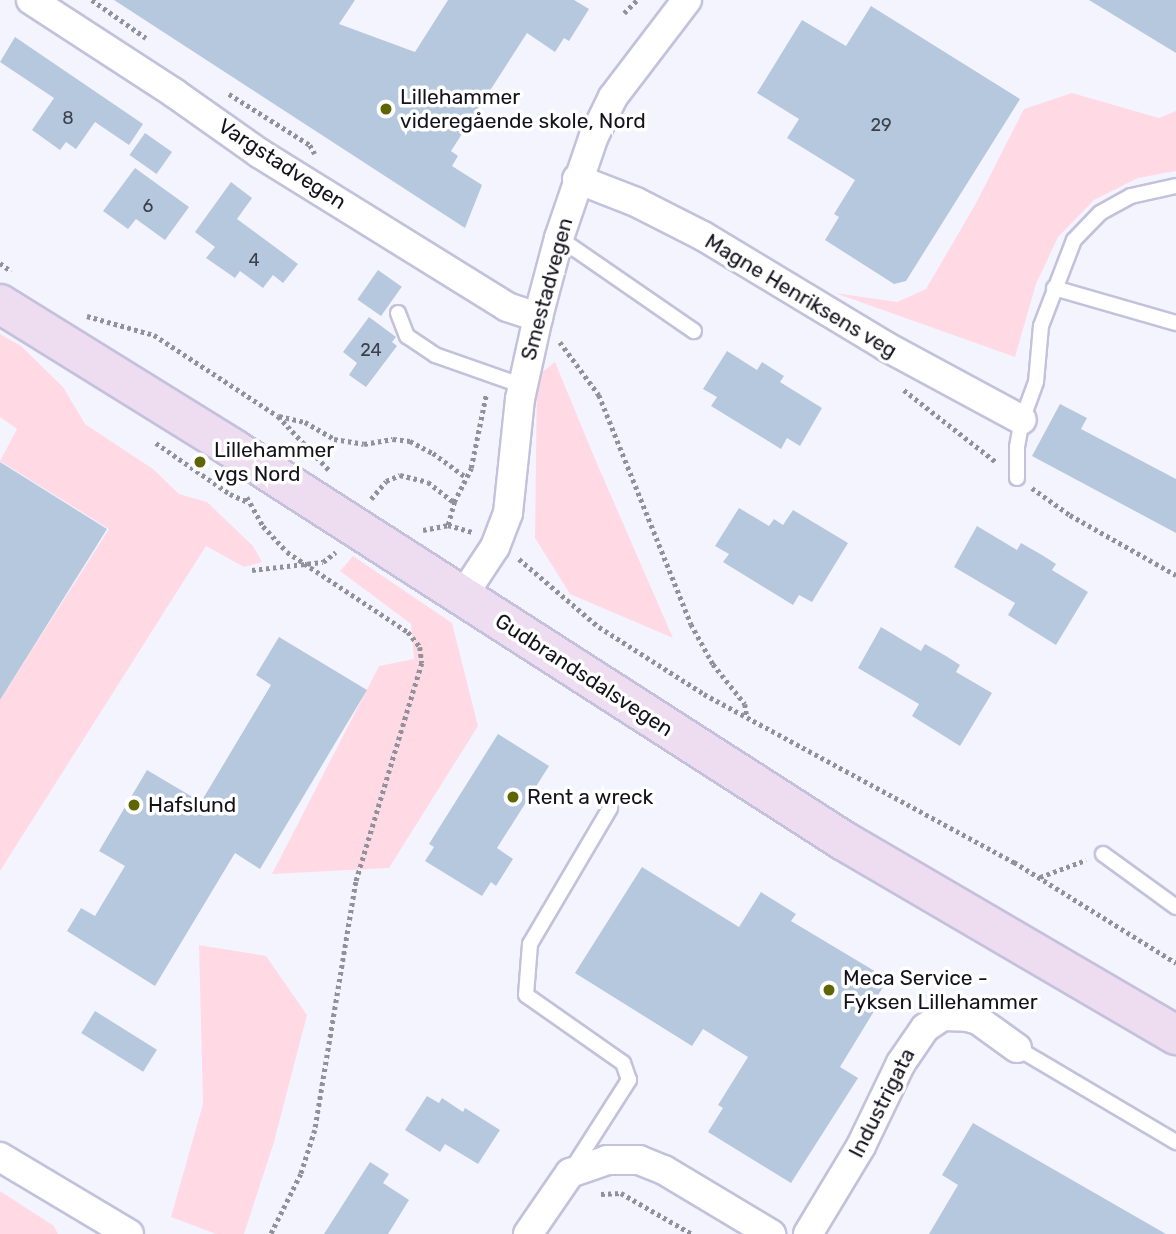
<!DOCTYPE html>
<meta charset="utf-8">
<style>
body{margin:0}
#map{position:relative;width:1176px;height:1234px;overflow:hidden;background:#f4f4ff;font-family:Rubik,sans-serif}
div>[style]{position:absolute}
.green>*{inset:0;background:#ffdae5}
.building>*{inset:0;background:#b6c8de;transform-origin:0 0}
.path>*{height:4.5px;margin-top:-2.25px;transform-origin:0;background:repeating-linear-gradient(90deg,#91919b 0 3.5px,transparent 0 7px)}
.roads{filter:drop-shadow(2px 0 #c3c1db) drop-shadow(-2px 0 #c3c1db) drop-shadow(0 2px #c3c1db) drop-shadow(0 -2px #c3c1db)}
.service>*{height:14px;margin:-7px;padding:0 7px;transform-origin:7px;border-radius:7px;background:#fff}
.minor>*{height:28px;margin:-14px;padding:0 14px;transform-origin:14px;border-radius:14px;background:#fff}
.secondary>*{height:38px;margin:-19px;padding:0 19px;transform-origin:19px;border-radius:19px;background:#eedcf0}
.dots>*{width:19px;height:19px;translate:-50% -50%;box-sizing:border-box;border:4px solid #fff;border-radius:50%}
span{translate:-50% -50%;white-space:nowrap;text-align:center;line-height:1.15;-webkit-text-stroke:7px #fff;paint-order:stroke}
.number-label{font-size:18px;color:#3c404c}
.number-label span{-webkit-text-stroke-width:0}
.poi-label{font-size:21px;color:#14131c}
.left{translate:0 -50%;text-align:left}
.street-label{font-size:21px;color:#14131c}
</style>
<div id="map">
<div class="green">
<i style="clip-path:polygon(1072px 93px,1159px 118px,1176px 111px,1176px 171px,1138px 178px,1094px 200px,1058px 237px,1036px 284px,1015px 357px,835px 293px,897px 302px,926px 289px,975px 205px,1024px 109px)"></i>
<i style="clip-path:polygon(0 334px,21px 346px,63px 387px,85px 424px,153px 469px,179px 494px,207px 502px,253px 546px,262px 562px,244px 567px,206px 546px,0 871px,0 700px,109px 529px,0 461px,17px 429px,0 417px)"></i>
<i style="clip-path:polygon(555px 362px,595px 459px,673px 638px,570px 594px,535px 538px,537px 376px)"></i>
<i style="clip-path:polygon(353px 556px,452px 623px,478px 726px,389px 868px,272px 874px,379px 666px,414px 659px,411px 624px,340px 571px)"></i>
<i style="clip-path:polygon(199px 945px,266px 956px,307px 1015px,274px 1142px,244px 1234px,216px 1234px,171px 1217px,203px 1104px)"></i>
<i style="clip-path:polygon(0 1191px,54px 1226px,58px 1234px,0 1234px)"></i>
</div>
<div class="building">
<i style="clip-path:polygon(114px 0,355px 0,339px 24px,415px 52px,448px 0,574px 0,589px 9px,569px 41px,564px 38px,555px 52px,527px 33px,451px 151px,458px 156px,452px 166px,482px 185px,465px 228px)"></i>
<i style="clip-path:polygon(1089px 0,1176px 0,1176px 53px)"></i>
<i style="clip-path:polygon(871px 6px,1020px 99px,906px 281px,894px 284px,825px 240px,839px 217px,834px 214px,855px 180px,787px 138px,799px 119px,757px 93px,802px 20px,846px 46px)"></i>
<i style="clip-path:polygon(15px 37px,143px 124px,129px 145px,95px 122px,76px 149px,66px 142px,60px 150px,32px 130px,54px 98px,0 62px)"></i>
<i style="left:145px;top:133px;width:33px;height:27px;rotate:35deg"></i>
<i style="clip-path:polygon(135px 168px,189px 207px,165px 240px,136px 219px,128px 229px,103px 211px)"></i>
<i style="clip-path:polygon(231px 182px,252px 198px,237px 219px,298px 264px,283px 283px,273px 275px,263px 288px,240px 271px,235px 278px,206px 258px,215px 247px,195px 232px)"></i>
<i style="left:378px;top:270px;width:29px;height:36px;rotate:35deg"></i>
<i style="clip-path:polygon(369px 317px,396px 337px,392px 342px,397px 346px,366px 387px,349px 375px,357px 363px,343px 352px)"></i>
<i style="clip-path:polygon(727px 351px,757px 370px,762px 362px,784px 376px,780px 382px,822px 408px,800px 446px,787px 438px,781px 449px,711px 406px,717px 397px,703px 389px)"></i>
<i style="clip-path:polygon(1060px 404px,1087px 418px,1081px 429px,1176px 479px,1176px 533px,1032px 456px)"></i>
<i style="clip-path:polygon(0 462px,107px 529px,0 700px)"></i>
<i style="clip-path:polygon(739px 508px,769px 526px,774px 519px,783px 525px,793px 510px,848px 543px,812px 602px,799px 595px,793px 605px,723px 562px,729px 554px,715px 546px)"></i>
<i style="clip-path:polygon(977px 526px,1017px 550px,1021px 543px,1042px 555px,1056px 564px,1052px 570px,1088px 592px,1056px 645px,1008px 615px,1015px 603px,954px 567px)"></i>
<i style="clip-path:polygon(881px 627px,921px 651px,925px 644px,946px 656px,960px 665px,956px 672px,992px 693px,960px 746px,912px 716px,919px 704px,858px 668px)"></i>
<i style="clip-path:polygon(279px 637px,367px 690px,260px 869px,235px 853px,155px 986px,67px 931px,81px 908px,95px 916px,125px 866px,99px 851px,147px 770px,201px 802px,271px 685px,256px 675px)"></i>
<i style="clip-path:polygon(498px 734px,549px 766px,497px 848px,513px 859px,496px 886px,491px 882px,482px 896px,425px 861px,434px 847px,429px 844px)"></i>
<i style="clip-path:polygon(642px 867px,739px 927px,761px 892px,796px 914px,791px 921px,888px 979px,878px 995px,882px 998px,840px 1067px,858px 1078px,791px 1183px,708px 1132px,723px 1108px,718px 1105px,748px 1057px,703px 1029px,692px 1046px,575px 973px)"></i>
<i style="left:95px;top:1011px;width:73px;height:26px;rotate:32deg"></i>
<i style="clip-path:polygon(427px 1096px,439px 1103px,442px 1098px,463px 1112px,465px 1108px,500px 1130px,478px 1164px,445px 1144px,440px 1152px,405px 1130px)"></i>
<i style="clip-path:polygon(973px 1123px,1166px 1234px,929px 1234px,958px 1185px,942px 1175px)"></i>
<i style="clip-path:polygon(370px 1162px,389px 1174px,383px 1183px,409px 1200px,388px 1234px,324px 1234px)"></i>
</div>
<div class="path">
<i style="left:92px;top:0;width:66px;rotate:35.1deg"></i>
<i style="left:624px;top:13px;width:18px;rotate:-45deg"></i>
<i style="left:229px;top:94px;width:96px;rotate:32.2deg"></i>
<i style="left:310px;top:145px;width:10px;rotate:61deg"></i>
<i style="left:0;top:263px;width:14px;rotate:36deg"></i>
<i style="left:87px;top:316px;width:70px;rotate:15.8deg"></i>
<i style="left:154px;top:335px;width:148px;rotate:33.2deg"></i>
<i style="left:278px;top:416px;width:74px;rotate:46.6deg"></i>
<i style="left:560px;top:342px;width:66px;rotate:53.7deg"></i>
<i style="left:599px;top:395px;width:247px;rotate:68.1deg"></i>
<i style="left:691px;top:624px;width:46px;rotate:61.2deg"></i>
<i style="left:713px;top:664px;width:51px;rotate:51.3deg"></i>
<i style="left:745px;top:704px;width:13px;rotate:81deg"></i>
<i style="left:904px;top:390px;width:117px;rotate:38deg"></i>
<i style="left:279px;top:416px;width:27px;rotate:13deg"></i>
<i style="left:305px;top:422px;width:34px;rotate:30deg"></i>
<i style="left:334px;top:439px;width:30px;rotate:9deg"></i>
<i style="left:364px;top:444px;width:29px;rotate:-10deg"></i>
<i style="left:393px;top:439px;width:17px;rotate:7deg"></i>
<i style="left:410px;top:441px;width:26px;rotate:28deg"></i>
<i style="left:433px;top:453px;width:42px;rotate:36.3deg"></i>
<i style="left:156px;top:443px;width:90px;rotate:34.6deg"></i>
<i style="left:230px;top:494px;width:20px;rotate:24deg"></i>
<i style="left:1032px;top:488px;width:47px;rotate:35.4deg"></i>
<i style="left:1070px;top:515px;width:122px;rotate:29.5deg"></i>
<i style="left:247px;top:497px;width:33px;rotate:61deg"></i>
<i style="left:263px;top:526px;width:35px;rotate:47deg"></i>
<i style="left:287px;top:552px;width:145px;rotate:33.5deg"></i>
<i style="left:408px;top:632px;width:19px;rotate:51deg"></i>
<i style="left:420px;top:647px;width:16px;rotate:83deg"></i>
<i style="left:422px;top:663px;width:229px;rotate:106.8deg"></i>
<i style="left:356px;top:882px;width:251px;rotate:99.4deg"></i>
<i style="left:315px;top:1130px;width:46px;rotate:107.7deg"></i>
<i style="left:301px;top:1174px;width:67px;rotate:116.6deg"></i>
<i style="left:371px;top:499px;width:23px;rotate:-50deg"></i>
<i style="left:386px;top:481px;width:15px;rotate:-23deg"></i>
<i style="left:400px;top:475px;width:29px;rotate:14deg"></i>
<i style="left:428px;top:482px;width:33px;rotate:38deg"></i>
<i style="left:448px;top:525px;width:24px;rotate:-75deg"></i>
<i style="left:454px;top:502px;width:38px;rotate:-63deg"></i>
<i style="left:471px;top:468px;width:75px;rotate:-78.4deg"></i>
<i style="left:423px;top:530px;width:25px;rotate:-11deg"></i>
<i style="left:448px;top:525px;width:25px;rotate:16deg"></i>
<i style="left:519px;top:559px;width:105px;rotate:40.4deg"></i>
<i style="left:599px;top:627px;width:125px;rotate:32.5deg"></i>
<i style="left:704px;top:694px;width:353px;rotate:28.5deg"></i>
<i style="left:1014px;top:862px;width:191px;rotate:31.9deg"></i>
<i style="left:252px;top:570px;width:71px;rotate:-6.4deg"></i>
<i style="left:323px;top:562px;width:16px;rotate:-38deg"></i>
<i style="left:1040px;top:877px;width:49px;rotate:-20.3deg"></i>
<i style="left:601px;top:1194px;width:20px;rotate:-3deg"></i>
<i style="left:621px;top:1193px;width:82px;rotate:30deg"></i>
</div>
<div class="roads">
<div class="service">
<i style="left:559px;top:238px;width:164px;rotate:34.6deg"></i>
<i style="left:1054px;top:288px;width:127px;rotate:16deg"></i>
<i style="left:398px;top:313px;width:25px;rotate:69deg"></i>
<i style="left:407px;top:336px;width:34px;rotate:34deg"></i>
<i style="left:435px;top:355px;width:93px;rotate:19.4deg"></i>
<i style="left:1017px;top:478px;width:31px;rotate:-90deg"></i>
<i style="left:1017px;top:447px;width:27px;rotate:-80deg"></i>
<i style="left:1022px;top:420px;width:40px;rotate:-69.8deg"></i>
<i style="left:1036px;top:382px;width:56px;rotate:-84.9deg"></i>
<i style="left:1041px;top:326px;width:92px;rotate:-69deg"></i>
<i style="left:1074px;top:240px;width:37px;rotate:-46deg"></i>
<i style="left:1100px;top:213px;width:35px;rotate:-29deg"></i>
<i style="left:1131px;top:196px;width:46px;rotate:-12.5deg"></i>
<i style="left:1103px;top:854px;width:90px;rotate:36deg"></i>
<i style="left:1017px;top:1048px;width:185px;rotate:30.6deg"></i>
<i style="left:572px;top:1169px;width:106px;rotate:-57.4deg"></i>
<i style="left:629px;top:1080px;width:18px;rotate:-109deg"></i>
<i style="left:623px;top:1063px;width:118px;rotate:-145deg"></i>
<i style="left:526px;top:995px;width:51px;rotate:-85.5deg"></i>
<i style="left:530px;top:944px;width:158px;rotate:-59.5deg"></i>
</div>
<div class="minor">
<i style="left:31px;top:0;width:171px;rotate:33deg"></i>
<i style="left:174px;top:93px;width:104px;rotate:35.2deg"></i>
<i style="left:259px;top:153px;width:292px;rotate:31.8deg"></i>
<i style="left:507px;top:307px;width:33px;rotate:18deg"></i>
<i style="left:577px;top:179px;width:63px;rotate:21.3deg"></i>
<i style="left:636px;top:202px;width:75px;rotate:26.9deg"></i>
<i style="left:703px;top:236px;width:215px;rotate:31.1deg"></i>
<i style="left:887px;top:347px;width:153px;rotate:28.4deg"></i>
<i style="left:462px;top:597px;width:60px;rotate:-56.6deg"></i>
<i style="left:495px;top:547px;width:36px;rotate:-69deg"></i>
<i style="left:508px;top:513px;width:115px;rotate:-84deg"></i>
<i style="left:520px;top:399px;width:84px;rotate:-77.6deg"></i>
<i style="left:538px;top:317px;width:82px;rotate:-75.1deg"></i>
<i style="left:559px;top:238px;width:108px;rotate:-71.1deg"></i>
<i style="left:594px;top:136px;width:43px;rotate:-64deg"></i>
<i style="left:613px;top:97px;width:122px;rotate:-52.7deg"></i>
<i style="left:0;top:1157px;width:150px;rotate:30.8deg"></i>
<i style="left:528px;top:1234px;width:74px;rotate:-55.5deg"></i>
<i style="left:570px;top:1173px;width:39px;rotate:-19deg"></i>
<i style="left:607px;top:1160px;width:32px"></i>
<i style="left:639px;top:1160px;width:27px;rotate:22deg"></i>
<i style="left:664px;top:1170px;width:125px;rotate:30.9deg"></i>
<i style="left:808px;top:1234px;width:103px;rotate:-58.9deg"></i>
<i style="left:861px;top:1146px;width:92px;rotate:-64.3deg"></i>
<i style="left:901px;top:1063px;width:42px;rotate:-55.6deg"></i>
<i style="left:925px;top:1028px;width:22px;rotate:-34deg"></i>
<i style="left:943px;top:1016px;width:24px;rotate:2deg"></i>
<i style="left:967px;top:1017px;width:11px;rotate:15deg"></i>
<i style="left:978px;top:1020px;width:48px;rotate:35.7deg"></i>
</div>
<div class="secondary">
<i style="left:0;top:304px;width:273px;rotate:31.8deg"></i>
<i style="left:232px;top:448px;width:727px;rotate:32.71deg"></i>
<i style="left:844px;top:841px;width:385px;rotate:30.3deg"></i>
</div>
</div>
<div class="dots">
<i style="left:386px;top:109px;background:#5e6504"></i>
<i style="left:200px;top:462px;background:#5e6504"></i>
<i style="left:513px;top:797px;background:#5e6504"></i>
<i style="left:134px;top:805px;background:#5e6504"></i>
<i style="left:829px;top:990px;background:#5e6504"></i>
</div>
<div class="number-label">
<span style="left:68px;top:118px">8</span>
<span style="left:881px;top:125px">29</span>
<span style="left:148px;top:206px">6</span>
<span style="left:254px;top:260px">4</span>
<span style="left:371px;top:350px">24</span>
</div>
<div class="poi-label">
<span class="left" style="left:400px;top:109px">Lillehammer<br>videregående skole, Nord</span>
<span class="left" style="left:214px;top:462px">Lillehammer<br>vgs Nord</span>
<span class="left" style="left:527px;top:797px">Rent a wreck</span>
<span class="left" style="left:148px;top:805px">Hafslund</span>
<span class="left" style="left:843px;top:990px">Meca Service -<br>Fyksen Lillehammer</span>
</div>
<div class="street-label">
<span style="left:282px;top:164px;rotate:33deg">Vargstadvegen</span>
<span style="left:547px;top:289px;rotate:-75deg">Smestadvegen</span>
<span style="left:801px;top:296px;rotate:31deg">Magne Henriksens veg</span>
<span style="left:584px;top:675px;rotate:33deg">Gudbrandsdalsvegen</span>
<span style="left:882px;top:1103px;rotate:-63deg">Industrigata</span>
</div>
</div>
